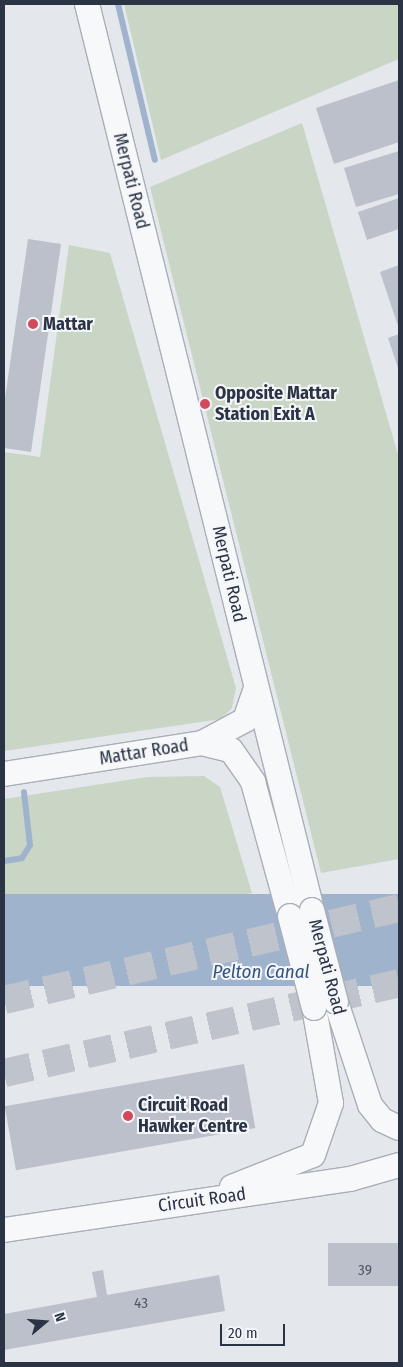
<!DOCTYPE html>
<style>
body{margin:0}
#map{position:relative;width:403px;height:1367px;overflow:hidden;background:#e4e7ec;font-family:"Fira Sans Condensed",sans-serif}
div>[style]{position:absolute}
.green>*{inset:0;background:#c9d6c5}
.water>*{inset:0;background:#9fb4cc;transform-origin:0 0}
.stream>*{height:6px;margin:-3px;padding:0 3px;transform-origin:3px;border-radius:3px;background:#9fb4cc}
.building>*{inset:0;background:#bbc0ca;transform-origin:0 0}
.highway-tunnel>*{height:28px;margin-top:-14px;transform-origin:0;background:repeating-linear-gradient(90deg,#bfc3cb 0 28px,transparent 0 42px)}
.roads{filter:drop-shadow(1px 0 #a9aeb7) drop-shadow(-1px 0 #a9aeb7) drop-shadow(0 1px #a9aeb7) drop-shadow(0 -1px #a9aeb7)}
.minor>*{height:24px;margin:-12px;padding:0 12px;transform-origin:12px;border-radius:12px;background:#f7f8fa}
.bridges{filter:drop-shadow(1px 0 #a9aeb7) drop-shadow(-1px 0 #a9aeb7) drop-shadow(0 1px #a9aeb7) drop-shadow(0 -1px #a9aeb7)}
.minor-bridge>*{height:24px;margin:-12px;padding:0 12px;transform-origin:12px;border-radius:12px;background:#f7f8fa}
.dots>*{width:14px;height:14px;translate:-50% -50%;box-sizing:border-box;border:2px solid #f4f6f9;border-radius:50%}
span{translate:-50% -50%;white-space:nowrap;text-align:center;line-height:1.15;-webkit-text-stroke:4px #f4f6f9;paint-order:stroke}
.number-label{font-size:15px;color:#4f5766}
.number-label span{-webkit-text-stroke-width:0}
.street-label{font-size:18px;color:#2b3445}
.poi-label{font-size:18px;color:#2b3445;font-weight:700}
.left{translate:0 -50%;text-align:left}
.water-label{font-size:19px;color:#34527a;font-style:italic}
.frame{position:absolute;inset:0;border:5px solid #2b3445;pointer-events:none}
.north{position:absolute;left:20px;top:1297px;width:50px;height:50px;-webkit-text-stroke:4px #f4f6f9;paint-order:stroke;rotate:72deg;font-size:14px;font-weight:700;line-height:20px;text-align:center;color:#2b3445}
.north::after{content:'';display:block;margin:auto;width:18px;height:22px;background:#2b3445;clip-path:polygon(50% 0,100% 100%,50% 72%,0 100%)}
.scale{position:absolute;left:220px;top:1324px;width:65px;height:22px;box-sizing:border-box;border:2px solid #2b3445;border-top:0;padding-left:6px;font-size:15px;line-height:18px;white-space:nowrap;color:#2b3445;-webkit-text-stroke:4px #f4f6f9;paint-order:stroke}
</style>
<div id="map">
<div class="green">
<i style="clip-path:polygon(124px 4px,399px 4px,399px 59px,161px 160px)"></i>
<i style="clip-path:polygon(302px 123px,399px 458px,399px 859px,321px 873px,150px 187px)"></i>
<i style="clip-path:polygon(69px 245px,110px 253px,236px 688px,232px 708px,221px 719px,4px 751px,4px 452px,40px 457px)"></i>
<i style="clip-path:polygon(204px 776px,220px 787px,252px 893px,240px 896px,243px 917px,182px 937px,4px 971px,4px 799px,147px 777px)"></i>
</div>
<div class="water">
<i style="left:399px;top:894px;width:92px;height:404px;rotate:90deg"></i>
</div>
<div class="stream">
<i style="left:118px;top:4px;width:160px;rotate:76.7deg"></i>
<i style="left:4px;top:861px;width:18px;rotate:-9deg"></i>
<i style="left:22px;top:858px;width:15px;rotate:-58deg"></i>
<i style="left:30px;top:845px;width:53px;rotate:-96.5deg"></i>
</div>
<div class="building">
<i style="clip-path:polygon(399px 80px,399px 142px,334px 164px,316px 108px)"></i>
<i style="clip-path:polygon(399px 151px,399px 194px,356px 207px,344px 168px)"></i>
<i style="clip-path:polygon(399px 198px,399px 229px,367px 240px,358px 212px)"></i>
<i style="clip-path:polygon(28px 239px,61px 244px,31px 452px,4px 448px,4px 405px)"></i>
<i style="clip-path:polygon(399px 265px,399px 329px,380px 272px)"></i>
<i style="clip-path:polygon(399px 334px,399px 371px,388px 338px)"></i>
<i style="left:244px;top:1064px;width:65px;height:243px;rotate:80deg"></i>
<i style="left:399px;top:1243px;width:43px;height:71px;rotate:90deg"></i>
<i style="clip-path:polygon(103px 1270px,107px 1295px,219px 1275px,225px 1311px,4px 1350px,4px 1314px,97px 1297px,92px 1272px)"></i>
</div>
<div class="highway-tunnel">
<i style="left:4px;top:1000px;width:406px;rotate:-13.1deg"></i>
<i style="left:4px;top:1073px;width:405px;rotate:-12.8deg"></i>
</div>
<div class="roads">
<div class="minor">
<i style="left:87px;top:4px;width:934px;rotate:76.05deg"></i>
<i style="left:202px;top:743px;width:30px;rotate:14deg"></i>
<i style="left:231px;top:750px;width:39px;rotate:55deg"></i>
<i style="left:253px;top:782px;width:139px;rotate:74.6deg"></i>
<i style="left:4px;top:774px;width:200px;rotate:-8.9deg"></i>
<i style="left:202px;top:743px;width:49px;rotate:-28.1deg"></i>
<i style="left:245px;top:720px;width:34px;rotate:-71deg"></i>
<i style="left:336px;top:1002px;width:108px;rotate:71.7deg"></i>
<i style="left:370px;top:1105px;width:19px;rotate:51deg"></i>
<i style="left:382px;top:1120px;width:19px;rotate:25deg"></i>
<i style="left:232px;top:1187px;width:87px;rotate:-21.6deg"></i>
<i style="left:313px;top:1155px;width:55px;rotate:-70.9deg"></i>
<i style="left:331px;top:1103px;width:97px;rotate:-100.1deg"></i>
<i style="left:4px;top:1230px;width:350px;rotate:-8.4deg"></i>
<i style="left:350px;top:1179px;width:51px;rotate:-15.9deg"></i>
</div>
</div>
<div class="bridges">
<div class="minor-bridge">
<i style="left:312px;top:910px;width:95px;rotate:75.4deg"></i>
<i style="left:290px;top:916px;width:95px;rotate:75.4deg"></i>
</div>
</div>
<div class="dots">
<i style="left:33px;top:324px;background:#d1495b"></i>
<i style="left:205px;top:404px;background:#d1495b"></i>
<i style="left:128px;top:1116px;background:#d1495b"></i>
</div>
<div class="number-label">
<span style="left:365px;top:1271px">39</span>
<span style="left:141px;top:1304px">43</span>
</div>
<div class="street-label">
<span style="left:131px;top:181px;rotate:76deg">Merpati Road</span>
<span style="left:229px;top:574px;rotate:77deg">Merpati Road</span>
<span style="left:144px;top:752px;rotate:-9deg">Mattar Road</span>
<span style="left:327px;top:967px;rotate:75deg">Merpati Road</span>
<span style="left:202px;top:1200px;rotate:-8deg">Circuit Road</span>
</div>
<div class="poi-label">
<span class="left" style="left:43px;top:324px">Mattar</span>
<span class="left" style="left:215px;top:404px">Opposite Mattar<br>Station Exit A</span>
<span class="left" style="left:138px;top:1116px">Circuit Road<br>Hawker Centre</span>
</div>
<div class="water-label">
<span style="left:261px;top:972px">Pelton Canal</span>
</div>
<div class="frame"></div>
<div class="north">N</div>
<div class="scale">20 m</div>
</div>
